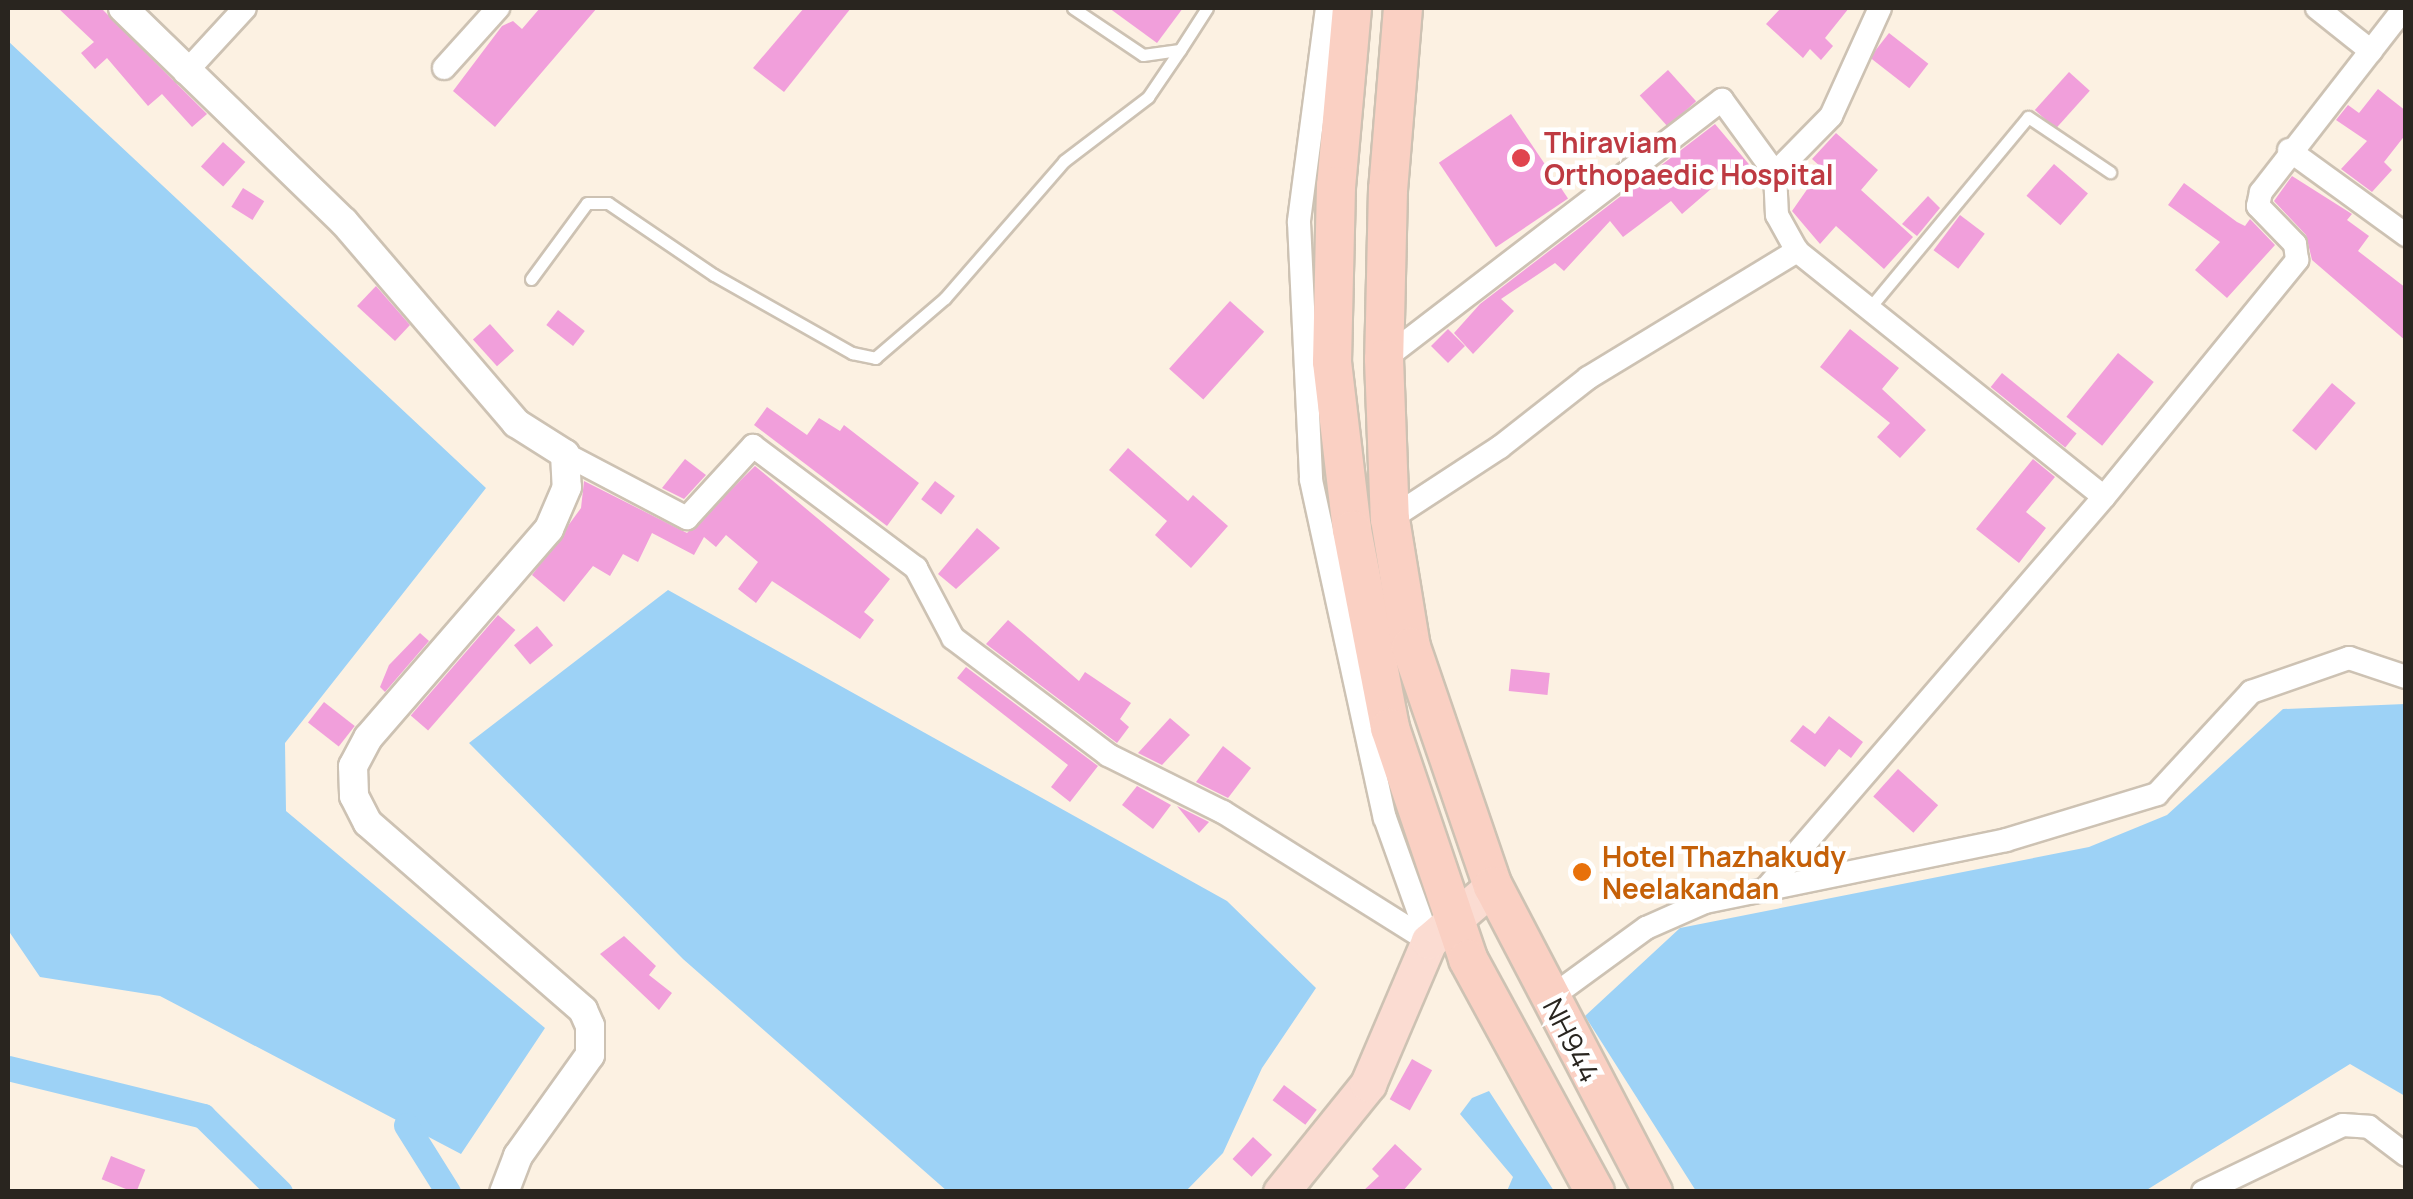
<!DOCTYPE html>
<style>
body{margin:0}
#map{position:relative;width:2413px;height:1199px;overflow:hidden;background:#fcf1e2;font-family:Manrope,sans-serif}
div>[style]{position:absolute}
.water>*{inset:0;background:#9dd2f6}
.canal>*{height:25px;margin:-12.5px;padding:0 12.5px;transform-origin:12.5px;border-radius:12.5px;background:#9dd2f6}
.building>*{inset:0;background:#f19fdb;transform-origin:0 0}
.roads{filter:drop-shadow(2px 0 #cdc2b3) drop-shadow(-2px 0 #cdc2b3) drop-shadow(0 2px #cdc2b3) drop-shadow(0 -2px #cdc2b3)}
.service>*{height:11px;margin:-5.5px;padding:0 5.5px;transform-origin:5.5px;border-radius:5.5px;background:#fff}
.minor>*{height:22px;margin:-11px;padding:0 11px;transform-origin:11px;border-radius:11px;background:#fff}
.tertiary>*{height:28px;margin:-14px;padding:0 14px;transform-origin:14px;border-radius:14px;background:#fff}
.primary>*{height:35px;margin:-17.5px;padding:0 17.5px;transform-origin:17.5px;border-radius:17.5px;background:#fbdcd2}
.trunk>*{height:38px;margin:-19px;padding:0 19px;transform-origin:19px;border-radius:19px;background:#fad0c3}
.dots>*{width:28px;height:28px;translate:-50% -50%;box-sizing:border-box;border:5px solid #fff;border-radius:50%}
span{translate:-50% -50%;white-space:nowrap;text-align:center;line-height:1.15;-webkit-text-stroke:9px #fff;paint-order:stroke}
.health-label{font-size:28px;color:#be3a42;font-weight:700}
.left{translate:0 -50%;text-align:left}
.food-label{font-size:28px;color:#c56008;font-weight:700}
.street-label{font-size:28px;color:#29251f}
.frame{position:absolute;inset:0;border:10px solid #29251f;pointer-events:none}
</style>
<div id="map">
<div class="water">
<i style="clip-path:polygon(8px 41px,486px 488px,285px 743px,286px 811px,545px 1028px,461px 1154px,160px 996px,40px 977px,8px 930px)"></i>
<i style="clip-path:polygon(668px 590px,1227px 901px,1316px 988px,1262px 1068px,1223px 1153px,1186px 1191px,947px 1191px,683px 959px,469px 743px)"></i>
<i style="clip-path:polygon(2405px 704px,2405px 1096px,2350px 1064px,2145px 1191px,1696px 1191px,1585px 1016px,1680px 928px,2089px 847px,2167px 815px,2283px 709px)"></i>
<i style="clip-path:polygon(1489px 1091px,1554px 1191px,1507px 1191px,1513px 1177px,1460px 1114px,1472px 1098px)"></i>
</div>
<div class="canal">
<i style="left:8px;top:1068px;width:201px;rotate:13.8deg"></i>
<i style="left:203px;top:1116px;width:108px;rotate:44.6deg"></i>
<i style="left:406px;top:1125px;width:79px;rotate:57.9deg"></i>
</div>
<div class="building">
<i style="clip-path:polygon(58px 8px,101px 8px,207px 114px,192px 127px,162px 94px,148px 106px,107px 58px,95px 69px,81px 53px,94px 42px)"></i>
<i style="clip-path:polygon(540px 8px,597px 8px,495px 127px,453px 91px,502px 26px,513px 21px,522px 29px)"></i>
<i style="clip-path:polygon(804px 8px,851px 8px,784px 92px,753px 68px)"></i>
<i style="clip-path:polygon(1109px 8px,1183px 8px,1157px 43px)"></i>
<i style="clip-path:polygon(1781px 8px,1849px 8px,1825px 38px,1833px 46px,1821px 60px,1810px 49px,1803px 58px,1766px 24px)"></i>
<i style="left:1889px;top:33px;width:50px;height:31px;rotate:38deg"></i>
<i style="left:1668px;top:70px;width:42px;height:38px;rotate:48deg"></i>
<i style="left:2069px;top:72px;width:28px;height:51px;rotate:42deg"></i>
<i style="clip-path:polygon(2378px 89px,2406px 111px,2406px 134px,2384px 162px,2392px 170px,2372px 192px,2341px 169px,2367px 141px,2336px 120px,2348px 105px,2359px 113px)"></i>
<i style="left:1511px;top:114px;width:102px;height:87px;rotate:56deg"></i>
<i style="clip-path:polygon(1715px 124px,1753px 169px,1734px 185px,1726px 176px,1682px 214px,1671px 201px,1623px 237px,1610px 221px,1564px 271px,1555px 263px,1501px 299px,1514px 311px,1473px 354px,1454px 333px,1480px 304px)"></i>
<i style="clip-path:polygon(1836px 133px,1878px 170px,1861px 190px,1913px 237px,1884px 269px,1836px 226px,1820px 244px,1792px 211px,1822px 168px,1812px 159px)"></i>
<i style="left:223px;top:142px;width:30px;height:33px;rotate:42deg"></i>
<i style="left:2054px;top:164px;width:45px;height:42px;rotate:41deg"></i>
<i style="clip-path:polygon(2292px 176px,2352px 214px,2347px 220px,2369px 236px,2358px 251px,2406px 288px,2406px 341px,2312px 260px,2306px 235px,2274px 201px)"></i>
<i style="clip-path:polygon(2184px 183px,2237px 222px,2245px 226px,2250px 219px,2275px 245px,2227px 298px,2195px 270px,2220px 242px,2168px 205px)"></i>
<i style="left:243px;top:188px;width:25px;height:22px;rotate:32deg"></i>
<i style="clip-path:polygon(1928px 196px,1940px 208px,1917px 236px,1902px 224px)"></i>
<i style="left:1960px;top:215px;width:31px;height:44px;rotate:37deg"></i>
<i style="clip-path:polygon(376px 286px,410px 325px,395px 341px,357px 306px)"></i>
<i style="left:1230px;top:301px;width:46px;height:91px;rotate:42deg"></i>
<i style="left:558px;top:310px;width:34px;height:19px;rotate:38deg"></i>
<i style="left:490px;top:324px;width:36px;height:23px;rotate:48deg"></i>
<i style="left:1448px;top:329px;width:24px;height:24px;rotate:45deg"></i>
<i style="clip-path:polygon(1850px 329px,1899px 368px,1882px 389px,1926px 430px,1900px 458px,1877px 437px,1890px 423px,1820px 367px)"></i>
<i style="left:2118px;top:353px;width:46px;height:82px;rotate:39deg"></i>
<i style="left:2002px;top:373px;width:96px;height:18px;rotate:39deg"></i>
<i style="left:2332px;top:383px;width:31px;height:62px;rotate:40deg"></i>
<i style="clip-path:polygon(767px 407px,807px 435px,819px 418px,840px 431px,844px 425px,919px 483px,887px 526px,754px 425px)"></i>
<i style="clip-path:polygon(1128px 448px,1188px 501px,1193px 495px,1228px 526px,1191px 568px,1155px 535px,1167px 521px,1109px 470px)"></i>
<i style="clip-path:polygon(685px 459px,706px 475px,684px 499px,662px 488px)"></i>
<i style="clip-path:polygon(2033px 459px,2055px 477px,2026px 512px,2046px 528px,2019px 563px,1976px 529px)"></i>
<i style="clip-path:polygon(755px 466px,890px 579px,864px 612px,874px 620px,860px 639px,772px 581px,756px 603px,738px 589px,758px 562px,726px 535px,716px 547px,704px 537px,694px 555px,652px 533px,638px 562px,623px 554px,610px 576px,593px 566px,564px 602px,532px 575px,581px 508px,584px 481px,687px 533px)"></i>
<i style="left:935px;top:481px;width:25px;height:23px;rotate:37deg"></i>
<i style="clip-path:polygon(977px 528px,1000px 548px,956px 589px,938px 574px)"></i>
<i style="left:498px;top:615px;width:23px;height:133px;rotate:41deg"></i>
<i style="clip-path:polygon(1008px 620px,1079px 681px,1085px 672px,1131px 703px,1120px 719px,1129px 727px,1117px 743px,986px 644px)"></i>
<i style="left:537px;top:626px;width:25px;height:30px;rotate:50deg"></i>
<i style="clip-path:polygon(420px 633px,429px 641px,385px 692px,380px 687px,389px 665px)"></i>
<i style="clip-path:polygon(966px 667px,1098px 766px,1070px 802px,1051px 787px,1068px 765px,957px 678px)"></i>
<i style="left:1511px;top:669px;width:39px;height:22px;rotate:6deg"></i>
<i style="left:324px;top:702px;width:39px;height:26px;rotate:38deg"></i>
<i style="clip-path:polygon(1829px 716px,1863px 742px,1851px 758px,1839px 749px,1825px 767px,1790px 741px,1803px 725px,1815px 734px)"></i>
<i style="clip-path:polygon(1170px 718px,1190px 735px,1162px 765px,1138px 753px)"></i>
<i style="clip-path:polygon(1223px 746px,1251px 768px,1228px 798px,1196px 782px)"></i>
<i style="left:1898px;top:769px;width:54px;height:37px;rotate:42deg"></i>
<i style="clip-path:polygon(1137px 786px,1171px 805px,1153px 829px,1122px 805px)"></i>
<i style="clip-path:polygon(1177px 806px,1209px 822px,1199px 833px)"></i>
<i style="clip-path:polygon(624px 936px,656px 966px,649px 975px,672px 993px,659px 1010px,600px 954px)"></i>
<i style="left:1412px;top:1059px;width:23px;height:46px;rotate:29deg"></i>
<i style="left:1284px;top:1085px;width:41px;height:19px;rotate:37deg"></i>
<i style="left:1253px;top:1137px;width:26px;height:30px;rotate:43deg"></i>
<i style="clip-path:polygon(1395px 1144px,1422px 1169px,1402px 1192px,1362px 1192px,1379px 1176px,1372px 1169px)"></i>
<i style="left:111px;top:1156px;width:37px;height:25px;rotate:22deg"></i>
</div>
<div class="roads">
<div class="service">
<i style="left:1073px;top:8px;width:84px;rotate:33.9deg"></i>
<i style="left:1143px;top:55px;width:37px;rotate:-8deg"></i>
<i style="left:1180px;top:50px;width:50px;rotate:-57.3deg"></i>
<i style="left:531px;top:279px;width:94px;rotate:-53.6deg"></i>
<i style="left:587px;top:203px;width:21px"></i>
<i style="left:608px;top:203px;width:128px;rotate:34.2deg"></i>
<i style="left:714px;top:275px;width:159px;rotate:29.5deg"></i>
<i style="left:852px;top:353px;width:24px;rotate:12deg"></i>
<i style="left:875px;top:358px;width:92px;rotate:-40.6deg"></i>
<i style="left:945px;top:298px;width:181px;rotate:-49deg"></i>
<i style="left:1064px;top:161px;width:106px;rotate:-37.3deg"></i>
<i style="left:1148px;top:97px;width:57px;rotate:-55.8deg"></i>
<i style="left:1867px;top:311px;width:252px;rotate:-50.3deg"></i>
<i style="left:2028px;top:117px;width:99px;rotate:33.9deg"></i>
</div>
<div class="minor">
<i style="left:1327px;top:8px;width:216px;rotate:97.5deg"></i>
<i style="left:1299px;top:222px;width:258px;rotate:87.3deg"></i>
<i style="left:1311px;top:480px;width:346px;rotate:77.7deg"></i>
<i style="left:1385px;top:818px;width:131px;rotate:70.3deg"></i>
<i style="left:2317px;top:8px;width:69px;rotate:38.5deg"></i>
<i style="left:444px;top:68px;width:81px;rotate:-48deg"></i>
<i style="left:185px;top:73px;width:88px;rotate:-47.3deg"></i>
<i style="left:2289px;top:150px;width:145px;rotate:36deg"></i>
<i style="left:1775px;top:173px;width:80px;rotate:-45.5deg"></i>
<i style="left:1831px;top:116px;width:119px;rotate:-65.6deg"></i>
<i style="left:1384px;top:359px;width:426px;rotate:-37.5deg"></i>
<i style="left:1722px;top:100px;width:90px;rotate:54deg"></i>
<i style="left:1775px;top:173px;width:42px;rotate:87.3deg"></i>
<i style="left:1777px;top:215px;width:41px;rotate:60.9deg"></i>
<i style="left:1797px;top:251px;width:393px;rotate:38.7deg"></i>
<i style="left:565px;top:454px;width:138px;rotate:27.7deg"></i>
<i style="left:687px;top:518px;width:98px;rotate:-47.5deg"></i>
<i style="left:753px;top:446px;width:204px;rotate:36.8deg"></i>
<i style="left:916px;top:568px;width:79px;rotate:62.1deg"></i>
<i style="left:953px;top:638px;width:194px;rotate:37deg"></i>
<i style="left:1108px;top:755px;width:128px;rotate:26.4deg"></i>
<i style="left:1223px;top:812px;width:243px;rotate:32.1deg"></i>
<i style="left:1390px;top:519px;width:131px;rotate:-33.2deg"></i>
<i style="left:1500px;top:447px;width:112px;rotate:-38.1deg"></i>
<i style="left:1588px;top:378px;width:245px;rotate:-31.3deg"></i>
<i style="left:1765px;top:890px;width:519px;rotate:-49.22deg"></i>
<i style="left:2104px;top:497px;width:306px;rotate:-50.8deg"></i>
<i style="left:2297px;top:260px;width:16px;rotate:-97deg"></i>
<i style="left:2295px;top:244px;width:53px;rotate:-134.2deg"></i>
<i style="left:2258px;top:206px;width:14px;rotate:-78deg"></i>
<i style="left:2261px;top:192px;width:233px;rotate:-52.1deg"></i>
<i style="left:1550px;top:998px;width:119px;rotate:-36.1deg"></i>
<i style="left:1646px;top:928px;width:64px;rotate:-23.8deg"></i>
<i style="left:1705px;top:902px;width:307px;rotate:-11.6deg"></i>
<i style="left:2006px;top:840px;width:158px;rotate:-16.9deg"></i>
<i style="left:2157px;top:794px;width:139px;rotate:-47.3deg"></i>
<i style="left:2251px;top:692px;width:104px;rotate:-19.1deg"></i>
<i style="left:2349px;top:658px;width:60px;rotate:18.4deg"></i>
<i style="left:2203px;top:1192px;width:155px;rotate:-25.6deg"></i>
<i style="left:2343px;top:1125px;width:26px;rotate:4deg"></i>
<i style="left:2369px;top:1127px;width:46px;rotate:37.1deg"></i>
</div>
<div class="tertiary">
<i style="left:123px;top:8px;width:308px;rotate:44.1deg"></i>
<i style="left:344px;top:222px;width:265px;rotate:49.4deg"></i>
<i style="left:516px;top:423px;width:58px;rotate:32.3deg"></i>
<i style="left:565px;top:454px;width:33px;rotate:87deg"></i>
<i style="left:567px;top:487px;width:46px;rotate:113.2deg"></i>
<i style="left:549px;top:529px;width:276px;rotate:130.9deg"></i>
<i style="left:368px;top:738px;width:32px;rotate:118deg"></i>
<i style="left:353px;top:766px;width:30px;rotate:88deg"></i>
<i style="left:354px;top:796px;width:30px;rotate:63deg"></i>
<i style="left:368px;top:823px;width:285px;rotate:41deg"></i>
<i style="left:583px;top:1010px;width:17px;rotate:66deg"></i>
<i style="left:590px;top:1026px;width:29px;rotate:90deg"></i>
<i style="left:590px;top:1055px;width:124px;rotate:125.5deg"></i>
<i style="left:518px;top:1156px;width:39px;rotate:111deg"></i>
</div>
<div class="primary">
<i style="left:1281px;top:1192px;width:139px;rotate:-51.1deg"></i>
<i style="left:1368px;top:1084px;width:155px;rotate:-66.9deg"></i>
<i style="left:1429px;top:941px;width:84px;rotate:-40.7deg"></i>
</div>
<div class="trunk">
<i style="left:1352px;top:8px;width:179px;rotate:95.1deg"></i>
<i style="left:1336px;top:186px;width:176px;rotate:91.3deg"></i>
<i style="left:1332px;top:362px;width:169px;rotate:83.2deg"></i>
<i style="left:1352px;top:530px;width:202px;rotate:79.1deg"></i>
<i style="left:1390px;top:728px;width:244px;rotate:71.3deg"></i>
<i style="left:1468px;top:959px;width:265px;rotate:61.4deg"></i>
<i style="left:1403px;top:8px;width:182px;rotate:94.7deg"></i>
<i style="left:1388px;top:189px;width:170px;rotate:91.3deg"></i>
<i style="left:1384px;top:359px;width:160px;rotate:87.9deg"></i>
<i style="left:1390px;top:519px;width:130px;rotate:80.7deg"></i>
<i style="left:1411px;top:647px;width:253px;rotate:71.1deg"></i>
<i style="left:1493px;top:886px;width:345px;rotate:62.4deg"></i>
</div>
</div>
<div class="dots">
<i style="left:1521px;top:158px;background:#e0444e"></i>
<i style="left:1582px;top:872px;background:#e8710a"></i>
</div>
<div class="health-label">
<span class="left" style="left:1544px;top:158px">Thiraviam<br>Orthopaedic Hospital</span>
</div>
<div class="food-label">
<span class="left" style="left:1602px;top:872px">Hotel Thazhakudy<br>Neelakandan</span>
</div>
<div class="street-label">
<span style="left:1572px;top:1040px;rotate:63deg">NH944</span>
</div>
<div class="frame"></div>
</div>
